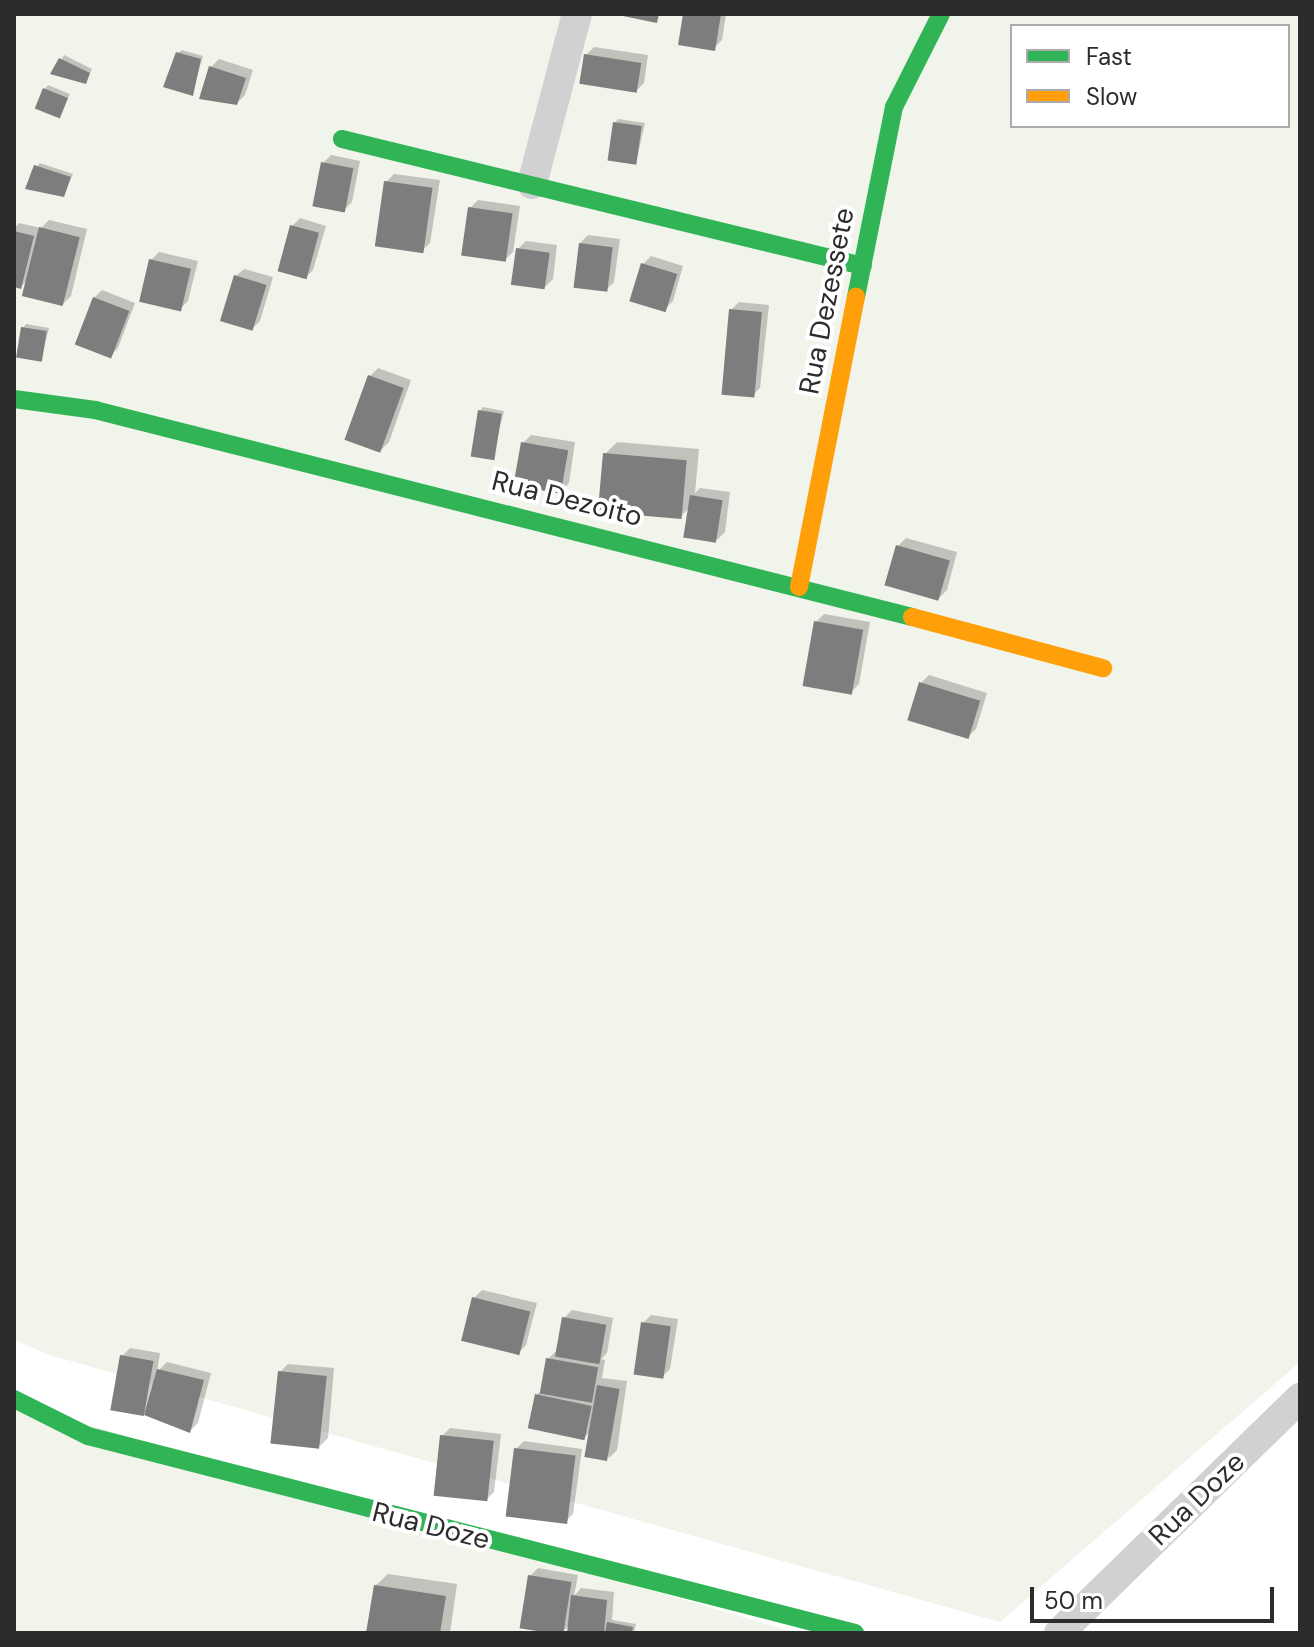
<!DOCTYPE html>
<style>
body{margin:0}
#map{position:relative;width:1314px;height:1647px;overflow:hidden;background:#fff;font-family:"DM Sans",sans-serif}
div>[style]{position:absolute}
.green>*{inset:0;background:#f0f4ea}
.shadow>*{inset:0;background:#0003}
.building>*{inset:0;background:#7d7d7d;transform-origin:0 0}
.street>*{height:30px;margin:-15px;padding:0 15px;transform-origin:15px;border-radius:15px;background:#d1d1d1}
.fast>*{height:18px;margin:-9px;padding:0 9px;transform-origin:9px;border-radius:9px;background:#30b455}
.slow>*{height:18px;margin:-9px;padding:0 9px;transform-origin:9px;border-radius:9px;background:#ff9f0a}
span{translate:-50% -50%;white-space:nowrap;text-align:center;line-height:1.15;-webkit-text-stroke:8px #fff;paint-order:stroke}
.street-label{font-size:28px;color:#2c2c2c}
.frame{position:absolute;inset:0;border:16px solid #2c2c2c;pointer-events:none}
.legend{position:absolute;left:1010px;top:24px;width:280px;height:104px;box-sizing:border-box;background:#fff;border:2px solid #ababab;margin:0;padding:10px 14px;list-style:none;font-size:24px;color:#2c2c2c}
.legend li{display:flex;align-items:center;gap:16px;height:40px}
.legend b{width:40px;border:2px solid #ababab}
.scale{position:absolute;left:1030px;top:1587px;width:244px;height:36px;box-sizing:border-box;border:4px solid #2c2c2c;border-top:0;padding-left:10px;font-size:24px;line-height:28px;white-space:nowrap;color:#2c2c2c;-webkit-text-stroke:6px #fff;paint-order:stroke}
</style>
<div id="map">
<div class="green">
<i style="clip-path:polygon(evenodd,14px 14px,1300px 14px,1300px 1362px,1000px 1622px,53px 1356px,14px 1340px,14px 14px,1012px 26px,1288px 26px,1288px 126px,1012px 126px,1012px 26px)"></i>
<i style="clip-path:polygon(14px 1403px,797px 1633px,14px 1633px)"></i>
</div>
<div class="shadow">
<i style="clip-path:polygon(685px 14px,726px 14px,722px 40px,714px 48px)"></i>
<i style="clip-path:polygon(594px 47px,648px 55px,644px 83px,636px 91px,586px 55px)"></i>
<i style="clip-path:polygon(182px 50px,203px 56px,192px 93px,178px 53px)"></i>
<i style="clip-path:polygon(64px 55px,92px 69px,86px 82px,53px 73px)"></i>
<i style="clip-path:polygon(219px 59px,253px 70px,245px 95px,237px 103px,211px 67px)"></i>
<i style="clip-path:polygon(48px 85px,70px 94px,59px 115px,45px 89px)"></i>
<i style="clip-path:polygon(618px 119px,645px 123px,636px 163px,615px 123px)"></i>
<i style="clip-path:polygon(331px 155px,360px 161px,352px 202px,344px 210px,323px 163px)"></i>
<i style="clip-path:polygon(40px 163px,73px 174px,63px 195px,36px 167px)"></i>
<i style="clip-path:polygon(394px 174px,440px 180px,430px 243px,422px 251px,386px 182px)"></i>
<i style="clip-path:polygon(478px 200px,520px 206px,513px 252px,505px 260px,470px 208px)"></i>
<i style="clip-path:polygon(300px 218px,326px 226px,313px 270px,305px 278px,292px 226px)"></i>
<i style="clip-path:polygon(49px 220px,87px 229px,71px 296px,63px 304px,28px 279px,21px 287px,14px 285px,14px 228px,19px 223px,41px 228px)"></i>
<i style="clip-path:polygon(588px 235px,620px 239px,614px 282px,606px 290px,580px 243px)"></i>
<i style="clip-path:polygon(526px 241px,557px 245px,553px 279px,545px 287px,518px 249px)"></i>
<i style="clip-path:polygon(159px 252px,198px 261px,188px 301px,180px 309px,151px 260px)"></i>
<i style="clip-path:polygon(651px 256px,683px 266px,673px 301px,665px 309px,643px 264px)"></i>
<i style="clip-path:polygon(244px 269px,273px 277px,260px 321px,252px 329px,236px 276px)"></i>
<i style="clip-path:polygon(102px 290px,135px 303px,118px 348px,110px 356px,94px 298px)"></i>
<i style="clip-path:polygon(739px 302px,769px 305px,760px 388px,752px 396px,731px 310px)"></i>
<i style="clip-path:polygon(26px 324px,49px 328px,41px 361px,23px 328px)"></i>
<i style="clip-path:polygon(378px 368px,411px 380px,389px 442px,381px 450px,370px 376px)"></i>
<i style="clip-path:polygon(483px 407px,504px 411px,492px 459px,480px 411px)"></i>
<i style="clip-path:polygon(531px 435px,575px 442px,569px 483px,561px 491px,523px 443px)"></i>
<i style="clip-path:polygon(617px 442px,699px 449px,695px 493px,700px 488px,730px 492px,725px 532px,717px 540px,690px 507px,681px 516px,605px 454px)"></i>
<i style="clip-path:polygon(906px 538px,957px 552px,947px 590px,939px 598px,898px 546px)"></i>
<i style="clip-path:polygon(824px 614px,870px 622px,859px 684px,851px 692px,816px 622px)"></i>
<i style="clip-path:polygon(929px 675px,987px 693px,976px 729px,968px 737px,921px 683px)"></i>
<i style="clip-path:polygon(482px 1290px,537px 1303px,526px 1345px,518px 1353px,474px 1298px)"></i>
<i style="clip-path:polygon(572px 1310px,613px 1318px,607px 1353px,601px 1359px,605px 1360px,602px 1378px,627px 1381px,617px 1450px,609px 1458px,592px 1430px,583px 1439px,537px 1395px,543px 1388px,548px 1359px,556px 1351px,564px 1318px)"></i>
<i style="clip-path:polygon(651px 1315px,678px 1319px,670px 1369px,662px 1377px,643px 1323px)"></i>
<i style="clip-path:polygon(130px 1348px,160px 1353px,157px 1372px,167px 1362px,211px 1373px,198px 1423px,190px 1431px,145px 1413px,113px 1408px,122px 1356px)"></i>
<i style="clip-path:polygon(288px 1364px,334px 1368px,328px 1438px,320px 1446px,280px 1372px)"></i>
<i style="clip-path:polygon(450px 1428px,501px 1434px,494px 1492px,486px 1500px,442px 1436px)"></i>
<i style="clip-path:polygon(524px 1441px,582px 1449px,573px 1514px,565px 1522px,516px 1449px)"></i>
<i style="clip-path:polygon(538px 1568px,578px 1575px,574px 1596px,581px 1588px,614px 1592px,612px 1620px,636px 1624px,634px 1633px,569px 1633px,570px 1624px,562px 1633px,521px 1627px,530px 1576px)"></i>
<i style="clip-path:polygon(388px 1574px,457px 1584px,450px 1633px,368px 1633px,375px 1586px)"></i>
</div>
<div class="building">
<i style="clip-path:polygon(613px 14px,659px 14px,657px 23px)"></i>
<i style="clip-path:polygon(683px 14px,721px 14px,715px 51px,678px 45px)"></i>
<i style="clip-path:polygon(176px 52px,201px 59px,193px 96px,163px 87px)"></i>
<i style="left:584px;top:54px;width:58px;height:30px;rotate:9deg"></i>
<i style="clip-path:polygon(59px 58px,90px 73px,86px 84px,50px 74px)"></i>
<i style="clip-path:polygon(209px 66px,246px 78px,237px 105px,199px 99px)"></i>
<i style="left:43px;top:88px;width:27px;height:22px;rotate:22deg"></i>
<i style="left:613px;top:122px;width:29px;height:39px;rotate:8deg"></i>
<i style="left:321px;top:162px;width:33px;height:45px;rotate:11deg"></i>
<i style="clip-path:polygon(34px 165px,71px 177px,64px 197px,25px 189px)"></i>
<i style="left:384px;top:181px;width:49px;height:66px;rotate:8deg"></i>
<i style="left:468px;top:207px;width:45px;height:49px;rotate:8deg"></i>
<i style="left:290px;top:225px;width:30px;height:48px;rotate:15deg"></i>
<i style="left:39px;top:227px;width:42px;height:71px;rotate:14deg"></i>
<i style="clip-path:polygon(14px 231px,34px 236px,21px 289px,14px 287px)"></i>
<i style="left:579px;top:243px;width:34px;height:45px;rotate:7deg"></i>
<i style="left:516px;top:248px;width:34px;height:37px;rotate:8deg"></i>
<i style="left:149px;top:259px;width:43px;height:44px;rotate:13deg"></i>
<i style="left:641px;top:263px;width:38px;height:40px;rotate:17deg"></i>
<i style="left:234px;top:275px;width:34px;height:48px;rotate:17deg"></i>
<i style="left:93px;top:297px;width:39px;height:51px;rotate:21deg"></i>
<i style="left:729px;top:309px;width:33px;height:86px;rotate:5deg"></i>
<i style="left:21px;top:327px;width:26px;height:31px;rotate:9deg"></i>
<i style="left:368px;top:375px;width:38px;height:69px;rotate:20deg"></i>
<i style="left:478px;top:410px;width:24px;height:47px;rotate:9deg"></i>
<i style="left:521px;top:442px;width:48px;height:44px;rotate:10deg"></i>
<i style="left:603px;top:453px;width:84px;height:59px;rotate:5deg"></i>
<i style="left:690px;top:495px;width:33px;height:43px;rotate:9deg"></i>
<i style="left:896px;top:545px;width:56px;height:42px;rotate:16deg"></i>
<i style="left:814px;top:621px;width:50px;height:66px;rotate:10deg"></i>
<i style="left:919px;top:682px;width:64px;height:40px;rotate:17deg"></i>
<i style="left:472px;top:1297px;width:60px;height:45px;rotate:14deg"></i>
<i style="left:562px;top:1317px;width:45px;height:40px;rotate:10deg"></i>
<i style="left:641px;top:1322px;width:30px;height:53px;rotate:8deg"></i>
<i style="left:120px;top:1355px;width:34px;height:56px;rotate:10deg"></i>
<i style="left:546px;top:1358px;width:53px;height:36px;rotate:10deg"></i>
<i style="clip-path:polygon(157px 1369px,204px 1380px,190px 1433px,144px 1415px)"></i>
<i style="left:278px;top:1371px;width:49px;height:73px;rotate:6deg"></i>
<i style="left:597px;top:1385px;width:23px;height:73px;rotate:10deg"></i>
<i style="left:535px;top:1394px;width:58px;height:35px;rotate:12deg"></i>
<i style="left:440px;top:1435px;width:54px;height:61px;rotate:6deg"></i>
<i style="left:514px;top:1448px;width:62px;height:69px;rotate:7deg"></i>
<i style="left:528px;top:1575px;width:44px;height:54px;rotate:9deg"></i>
<i style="clip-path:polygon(374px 1585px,446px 1596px,440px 1633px,366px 1633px)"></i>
<i style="clip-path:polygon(571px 1595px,607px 1600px,604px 1633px,567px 1633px)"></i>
<i style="clip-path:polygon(607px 1622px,633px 1627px,632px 1633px,605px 1633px)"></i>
</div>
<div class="street">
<i style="left:532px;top:184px;width:176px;rotate:-75.2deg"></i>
<i style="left:1059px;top:1633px;width:337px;rotate:-44.3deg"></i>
</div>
<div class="fast">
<i style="left:342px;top:139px;width:536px;rotate:13.7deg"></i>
<i style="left:856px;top:297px;width:194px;rotate:-78.7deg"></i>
<i style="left:894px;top:107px;width:104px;rotate:-63.2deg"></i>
<i style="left:14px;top:399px;width:82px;rotate:7.7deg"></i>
<i style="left:95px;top:410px;width:843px;rotate:14.22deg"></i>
<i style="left:14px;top:1399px;width:83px;rotate:26.6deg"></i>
<i style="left:88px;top:1436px;width:792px;rotate:14.4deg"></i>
</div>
<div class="slow">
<i style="left:799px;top:587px;width:296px;rotate:-78.9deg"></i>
<i style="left:912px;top:617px;width:198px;rotate:15deg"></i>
</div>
<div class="street-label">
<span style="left:827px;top:301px;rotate:-79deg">Rua Dezessete</span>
<span style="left:567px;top:499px;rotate:14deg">Rua Dezoito</span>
<span style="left:1197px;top:1499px;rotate:-44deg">Rua Doze</span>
<span style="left:431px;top:1526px;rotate:14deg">Rua Doze</span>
</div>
<div class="frame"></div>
<ul class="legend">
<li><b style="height:10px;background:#30b455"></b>Fast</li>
<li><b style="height:10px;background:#ff9f0a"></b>Slow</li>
</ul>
<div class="scale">50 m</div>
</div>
